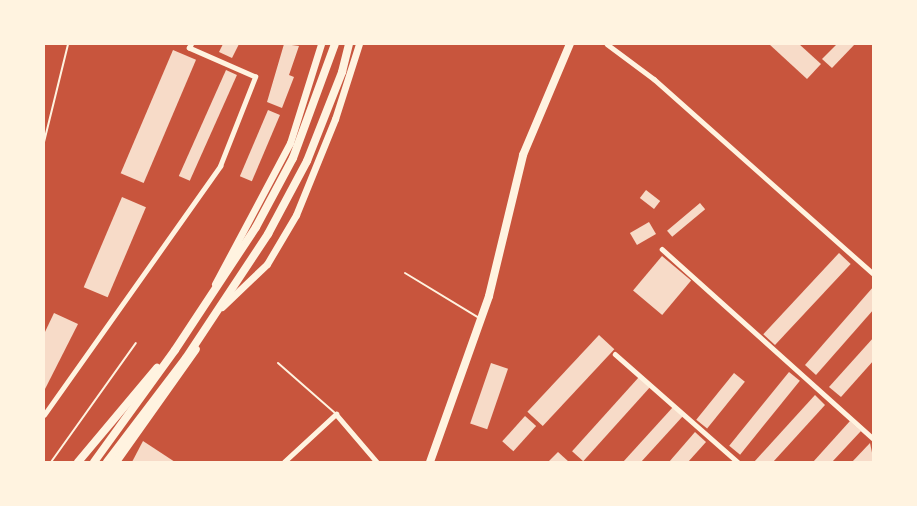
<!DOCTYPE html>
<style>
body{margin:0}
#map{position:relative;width:917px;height:506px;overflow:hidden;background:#c8553d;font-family:Roboto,sans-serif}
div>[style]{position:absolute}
.building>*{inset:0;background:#f7dbc8;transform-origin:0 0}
.service>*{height:2px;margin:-1px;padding:0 1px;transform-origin:1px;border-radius:1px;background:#fff3e0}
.minor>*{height:4.5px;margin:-2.25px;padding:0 2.25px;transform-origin:2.25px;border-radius:2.25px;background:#fff3e0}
.secondary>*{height:7px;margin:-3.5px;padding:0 3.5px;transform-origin:3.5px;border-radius:3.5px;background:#fff3e0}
.primary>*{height:8px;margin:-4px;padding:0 4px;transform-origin:4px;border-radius:4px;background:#fff3e0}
.trunk>*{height:8px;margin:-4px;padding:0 4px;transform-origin:4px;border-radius:4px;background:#fff3e0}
span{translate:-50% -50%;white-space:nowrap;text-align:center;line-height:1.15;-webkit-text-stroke:4.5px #fff3e0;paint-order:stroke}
.frame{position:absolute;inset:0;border:45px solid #fff3e0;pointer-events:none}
</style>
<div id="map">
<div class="building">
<i style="clip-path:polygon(223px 44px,239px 44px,232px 58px,219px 52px)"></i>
<i style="clip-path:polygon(284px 44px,299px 46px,289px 75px,294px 77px,282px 108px,267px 102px)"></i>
<i style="clip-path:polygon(769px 44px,799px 44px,821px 64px,807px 79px)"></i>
<i style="clip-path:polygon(837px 44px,855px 44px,832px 68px,822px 59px)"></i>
<i style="left:173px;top:50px;width:25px;height:134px;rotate:23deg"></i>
<i style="left:226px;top:70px;width:12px;height:116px;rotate:24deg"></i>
<i style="left:268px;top:110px;width:13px;height:72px;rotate:23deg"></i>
<i style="left:646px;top:190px;width:18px;height:10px;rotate:38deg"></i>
<i style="left:122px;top:197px;width:26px;height:98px;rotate:23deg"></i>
<i style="left:700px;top:203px;width:8px;height:43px;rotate:50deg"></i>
<i style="left:649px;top:222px;width:14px;height:22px;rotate:60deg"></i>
<i style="left:839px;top:253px;width:16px;height:111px;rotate:43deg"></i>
<i style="left:662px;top:256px;width:38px;height:45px;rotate:40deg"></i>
<i style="clip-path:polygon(874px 286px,874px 309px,816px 375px,805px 365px)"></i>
<i style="clip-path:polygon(54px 313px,78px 324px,44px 391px,44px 334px)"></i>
<i style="left:599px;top:335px;width:21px;height:105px;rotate:43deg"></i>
<i style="clip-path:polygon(874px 337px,874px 360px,841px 397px,829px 387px)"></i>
<i style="left:491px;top:363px;width:18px;height:64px;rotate:19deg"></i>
<i style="left:789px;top:372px;width:14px;height:95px;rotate:39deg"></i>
<i style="left:734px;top:373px;width:14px;height:60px;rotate:39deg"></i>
<i style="left:639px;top:377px;width:15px;height:100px;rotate:42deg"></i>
<i style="clip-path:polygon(815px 395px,825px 405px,773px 462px,754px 462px)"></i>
<i style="clip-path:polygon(673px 407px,683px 416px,641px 462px,623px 462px)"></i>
<i style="left:525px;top:416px;width:15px;height:34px;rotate:42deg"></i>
<i style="clip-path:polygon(850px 421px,861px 431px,832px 462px,813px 462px)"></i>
<i style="clip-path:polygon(695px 432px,706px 442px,688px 462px,669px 462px)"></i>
<i style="clip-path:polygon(143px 441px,175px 462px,132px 462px)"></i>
<i style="clip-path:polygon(870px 443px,874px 462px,852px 462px)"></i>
<i style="clip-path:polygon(558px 452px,569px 462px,548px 462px)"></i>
</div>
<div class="service">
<i style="left:44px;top:142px;width:101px;rotate:-76.2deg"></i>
<i style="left:405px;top:273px;width:87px;rotate:31.3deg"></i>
<i style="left:278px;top:363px;width:77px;rotate:41.3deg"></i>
<i style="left:51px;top:462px;width:146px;rotate:-54.5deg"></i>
</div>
<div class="minor">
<i style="left:607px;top:44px;width:59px;rotate:36.7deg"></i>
<i style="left:654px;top:79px;width:294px;rotate:41.6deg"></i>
<i style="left:662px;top:249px;width:285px;rotate:41.9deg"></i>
<i style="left:615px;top:354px;width:164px;rotate:41.3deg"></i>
<i style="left:44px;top:415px;width:305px;rotate:-54.7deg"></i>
<i style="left:220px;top:166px;width:96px;rotate:-68.5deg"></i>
<i style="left:255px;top:77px;width:72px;rotate:-156.3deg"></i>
<i style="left:189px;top:48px;width:4px;rotate:-63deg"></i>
<i style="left:284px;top:462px;width:71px;rotate:-42.7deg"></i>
<i style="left:336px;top:414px;width:63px;rotate:49.5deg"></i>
</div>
<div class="secondary">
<i style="left:215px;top:284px;width:160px;rotate:-62deg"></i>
<i style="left:290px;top:143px;width:104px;rotate:-72.6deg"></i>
<i style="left:222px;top:307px;width:62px;rotate:-43.7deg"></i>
<i style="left:267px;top:264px;width:57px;rotate:-59.4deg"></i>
<i style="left:296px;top:215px;width:104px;rotate:-67.9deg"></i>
<i style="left:335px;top:119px;width:79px;rotate:-72.3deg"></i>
</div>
<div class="primary">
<i style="left:430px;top:462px;width:176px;rotate:-70.4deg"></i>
<i style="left:489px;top:296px;width:145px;rotate:-76.4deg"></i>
<i style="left:523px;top:155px;width:121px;rotate:-67.1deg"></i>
</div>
<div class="trunk">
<i style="left:78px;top:462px;width:123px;rotate:-50deg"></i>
<i style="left:94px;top:462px;width:138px;rotate:-54.1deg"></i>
<i style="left:175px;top:350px;width:147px;rotate:-56.6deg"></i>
<i style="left:256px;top:227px;width:78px;rotate:-61.8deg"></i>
<i style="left:293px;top:158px;width:121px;rotate:-69.8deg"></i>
<i style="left:107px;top:462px;width:131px;rotate:-52.8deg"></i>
<i style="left:186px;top:358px;width:149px;rotate:-56.5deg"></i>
<i style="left:268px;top:234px;width:83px;rotate:-61.9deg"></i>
<i style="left:307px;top:161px;width:96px;rotate:-68.5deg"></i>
<i style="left:342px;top:72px;width:29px;rotate:-76deg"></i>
<i style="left:116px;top:462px;width:138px;rotate:-54.7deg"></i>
</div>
<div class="frame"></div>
</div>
